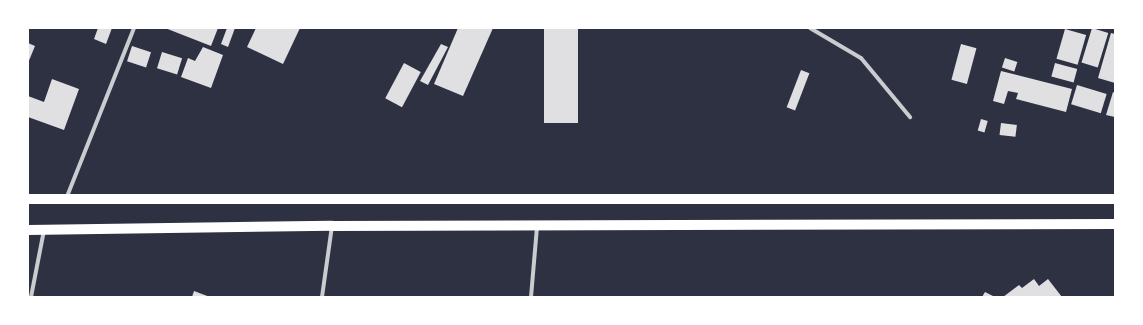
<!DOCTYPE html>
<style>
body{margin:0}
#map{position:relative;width:1143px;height:325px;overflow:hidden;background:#2d3142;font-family:"PT Sans",sans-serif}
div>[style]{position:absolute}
.building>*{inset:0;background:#e0e0e3;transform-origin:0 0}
.minor>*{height:4px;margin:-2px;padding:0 2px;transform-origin:2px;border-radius:2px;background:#caccd0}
.primary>*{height:10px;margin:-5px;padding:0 5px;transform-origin:5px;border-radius:5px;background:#fff}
span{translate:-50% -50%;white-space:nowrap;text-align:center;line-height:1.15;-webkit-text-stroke:3.5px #fff;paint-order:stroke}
.frame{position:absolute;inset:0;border:29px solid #fff;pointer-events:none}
</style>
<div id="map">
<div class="building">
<i style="clip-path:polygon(98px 28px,112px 28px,106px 44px,94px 39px)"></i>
<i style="clip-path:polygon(165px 28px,218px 28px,211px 46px)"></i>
<i style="clip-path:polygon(227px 28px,235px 28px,228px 47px,221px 44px)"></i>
<i style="clip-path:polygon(256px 28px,300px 28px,283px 64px,247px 47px)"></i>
<i style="clip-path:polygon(458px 28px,493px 28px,463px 96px,434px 84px)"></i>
<i style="left:544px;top:28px;width:34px;height:95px"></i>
<i style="left:1092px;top:28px;width:17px;height:36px;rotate:17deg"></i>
<i style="left:1065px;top:29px;width:22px;height:31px;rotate:16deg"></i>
<i style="clip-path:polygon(1111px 33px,1115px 34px,1115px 83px,1098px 78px)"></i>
<i style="clip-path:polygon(28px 43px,35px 46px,28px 63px)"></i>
<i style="clip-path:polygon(441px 44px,448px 47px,428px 85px,420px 81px)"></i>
<i style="left:961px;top:44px;width:16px;height:37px;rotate:15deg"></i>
<i style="left:132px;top:46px;width:20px;height:16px;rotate:18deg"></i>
<i style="clip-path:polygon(203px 47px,223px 55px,211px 88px,181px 77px,188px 58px,195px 61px)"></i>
<i style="left:162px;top:52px;width:21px;height:17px;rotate:17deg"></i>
<i style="left:1005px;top:58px;width:13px;height:10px;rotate:18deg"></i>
<i style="left:404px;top:63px;width:19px;height:40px;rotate:28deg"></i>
<i style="left:1055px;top:63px;width:23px;height:14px;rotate:15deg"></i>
<i style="left:801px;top:70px;width:9px;height:40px;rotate:21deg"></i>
<i style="clip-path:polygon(1001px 71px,1072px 89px,1066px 112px,1016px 99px,1018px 93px,1008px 91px,1004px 104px,993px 101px)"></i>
<i style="clip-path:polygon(52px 79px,79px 89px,64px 130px,28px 117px,28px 96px,44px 102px)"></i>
<i style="left:1077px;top:85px;width:31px;height:20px;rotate:17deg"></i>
<i style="clip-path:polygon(1113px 92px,1115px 93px,1115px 117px,1106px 115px)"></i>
<i style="left:981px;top:119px;width:7px;height:12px;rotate:16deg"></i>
<i style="left:1001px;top:123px;width:16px;height:12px;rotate:7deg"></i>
<i style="clip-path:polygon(1034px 279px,1039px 286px,1048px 279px,1062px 297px,1003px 297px,1019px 285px,1022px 288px)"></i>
<i style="clip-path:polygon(194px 291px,210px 297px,192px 297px)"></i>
<i style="clip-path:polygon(985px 292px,995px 297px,982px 297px)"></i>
</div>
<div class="minor">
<i style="left:810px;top:28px;width:59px;rotate:30.5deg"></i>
<i style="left:861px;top:58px;width:77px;rotate:50.3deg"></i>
<i style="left:66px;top:199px;width:184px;rotate:-68.3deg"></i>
<i style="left:31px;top:297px;width:68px;rotate:-79deg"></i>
<i style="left:322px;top:297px;width:72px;rotate:-82deg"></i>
<i style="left:531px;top:297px;width:70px;rotate:-85.1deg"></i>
</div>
<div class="primary">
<i style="left:28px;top:199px;width:1087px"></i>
<i style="left:28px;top:230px;width:304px;rotate:-0.8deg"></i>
<i style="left:332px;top:226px;width:783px;rotate:-0.15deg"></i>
</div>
<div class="frame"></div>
</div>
